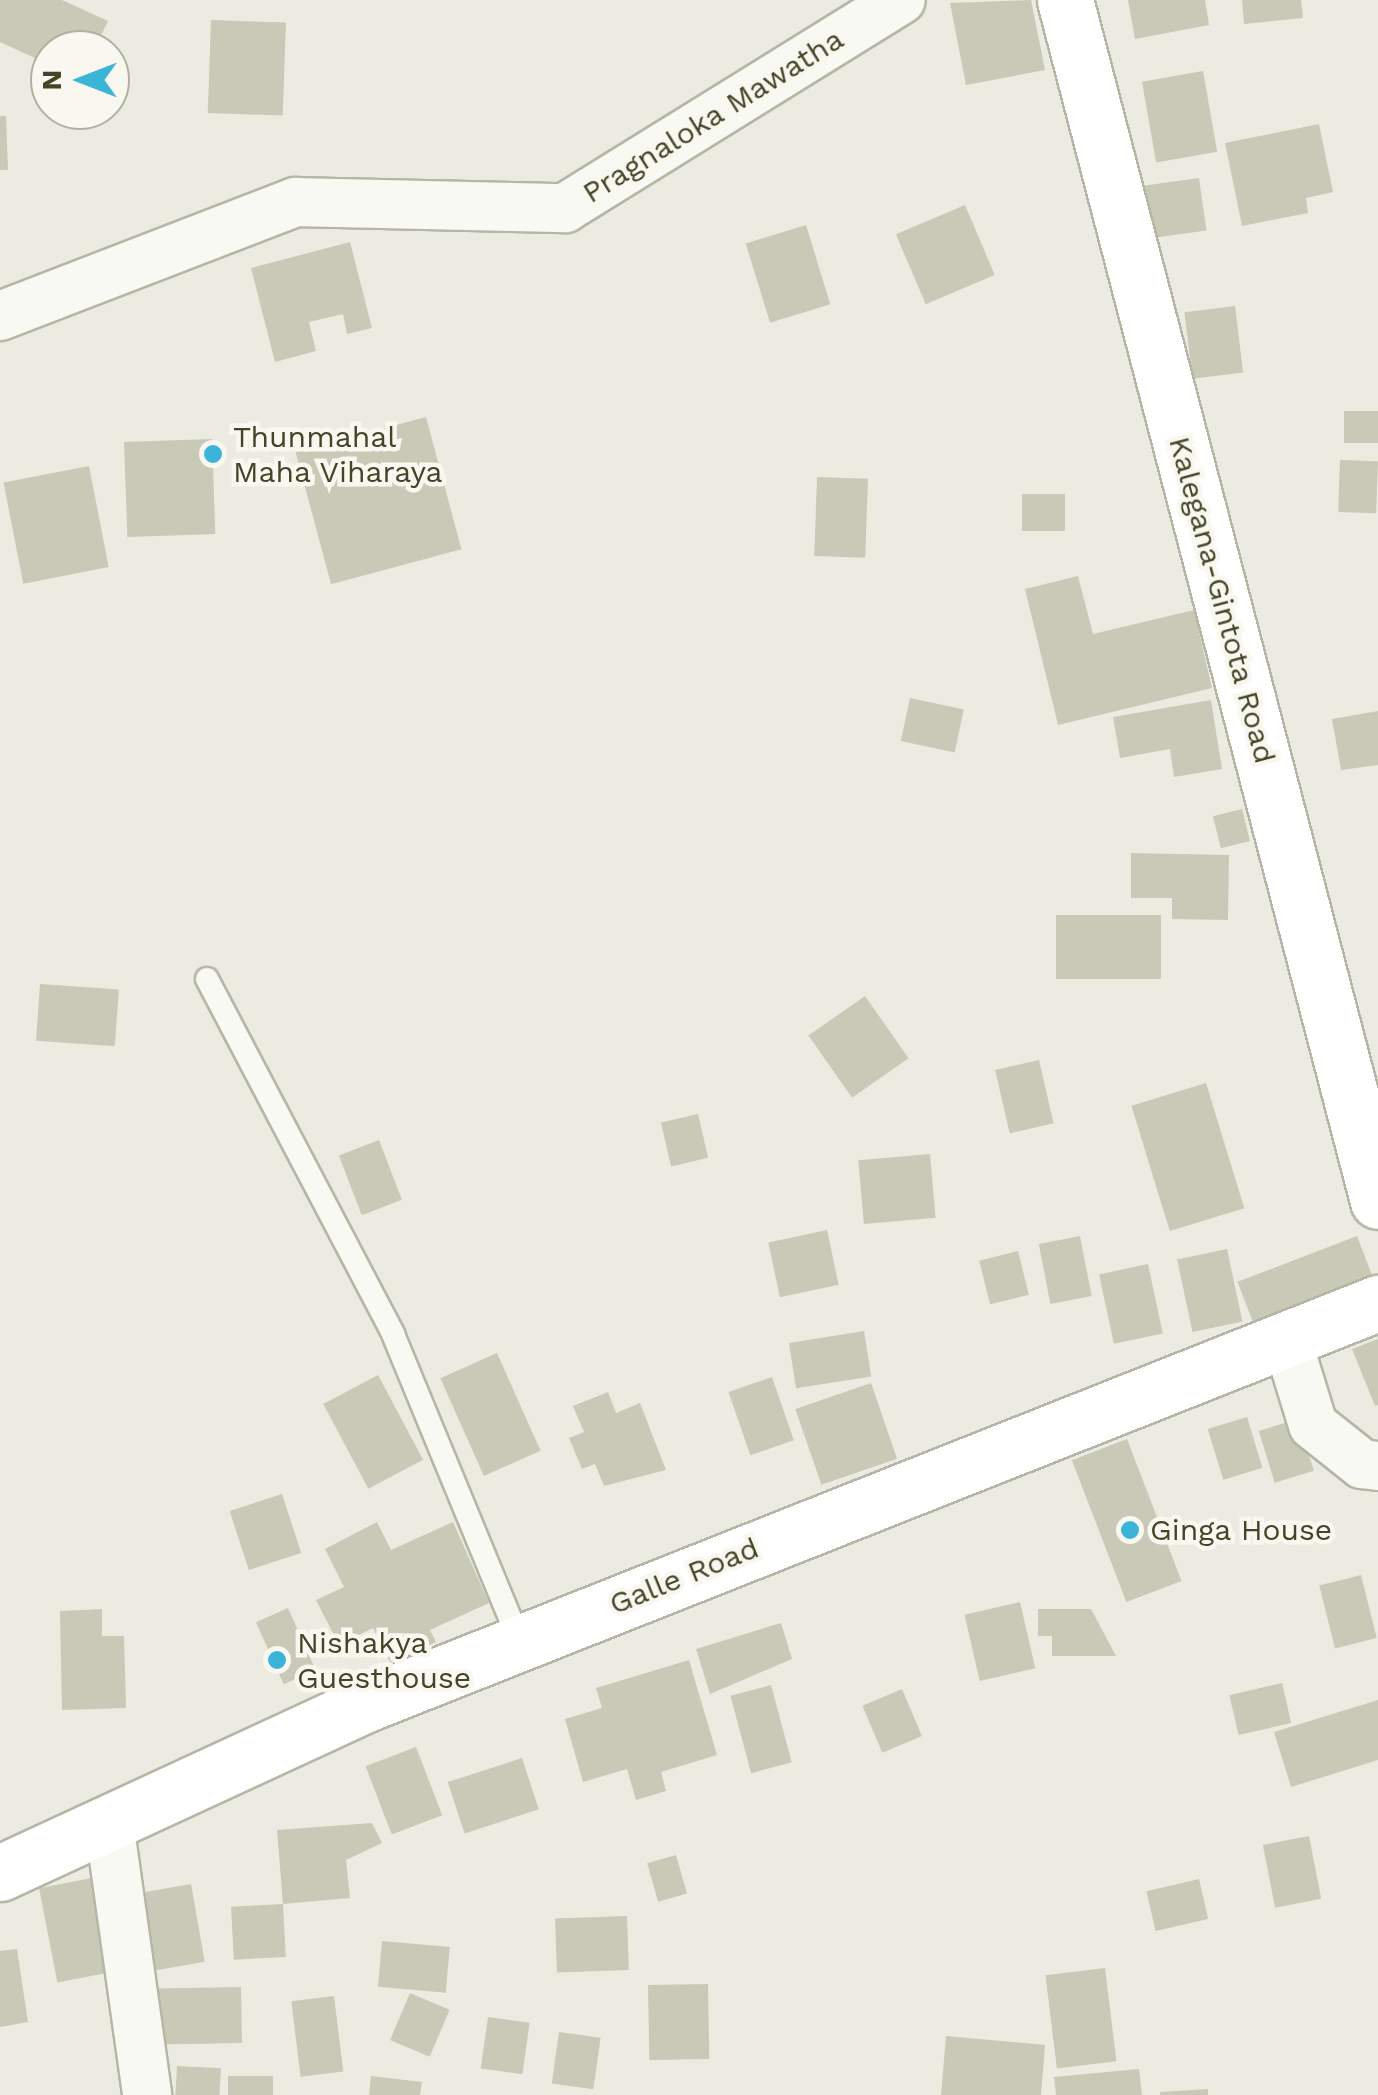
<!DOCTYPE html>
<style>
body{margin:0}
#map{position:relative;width:1378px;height:2095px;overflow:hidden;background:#ebebe1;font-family:"Work Sans",sans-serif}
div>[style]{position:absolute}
.building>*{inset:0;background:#c9c9b8;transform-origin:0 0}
.roads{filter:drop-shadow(2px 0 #b6b6a6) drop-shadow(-2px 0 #b6b6a6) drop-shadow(0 2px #b6b6a6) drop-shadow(0 -2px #b6b6a6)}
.service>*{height:22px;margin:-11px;padding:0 11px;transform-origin:11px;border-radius:11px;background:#f9f9f4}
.minor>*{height:48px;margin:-24px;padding:0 24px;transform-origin:24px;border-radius:24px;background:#f9f9f4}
.secondary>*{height:55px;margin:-27.5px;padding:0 27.5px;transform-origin:27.5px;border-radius:27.5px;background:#fff}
.trunk>*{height:55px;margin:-27.5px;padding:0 27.5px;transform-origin:27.5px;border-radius:27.5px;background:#fff}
.dots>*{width:28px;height:28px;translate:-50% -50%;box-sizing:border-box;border:5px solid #f8f8f1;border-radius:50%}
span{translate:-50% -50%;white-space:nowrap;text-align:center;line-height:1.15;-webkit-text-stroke:9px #f8f8f1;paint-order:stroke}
.street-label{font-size:30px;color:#444428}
.poi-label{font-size:30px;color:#444428}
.left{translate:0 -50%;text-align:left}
.north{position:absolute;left:30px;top:30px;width:100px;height:100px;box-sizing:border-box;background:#f8f8f1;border:2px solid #b0b0a1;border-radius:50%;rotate:270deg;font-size:28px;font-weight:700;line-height:40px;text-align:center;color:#444428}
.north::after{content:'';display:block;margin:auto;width:35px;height:45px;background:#3cb4da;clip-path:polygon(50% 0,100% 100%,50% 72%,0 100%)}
</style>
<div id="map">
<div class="building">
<i style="clip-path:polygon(0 0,62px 0,108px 21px,94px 50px,50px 50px,50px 65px,0 42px)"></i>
<i style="clip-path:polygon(1031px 0,1045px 70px,966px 85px,950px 3px)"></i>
<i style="clip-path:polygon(1128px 0,1205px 0,1209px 25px,1135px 39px)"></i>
<i style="clip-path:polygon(1242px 0,1301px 0,1303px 18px,1244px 24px)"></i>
<i style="left:211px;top:20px;width:75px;height:93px;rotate:2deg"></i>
<i style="left:1203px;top:71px;width:82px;height:62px;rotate:80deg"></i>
<i style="clip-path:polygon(0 116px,6px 116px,8px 170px,0 170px)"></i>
<i style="clip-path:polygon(1319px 124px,1333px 192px,1306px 198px,1308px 213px,1242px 226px,1225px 143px)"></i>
<i style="left:1199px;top:178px;width:53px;height:69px;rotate:82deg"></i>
<i style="left:965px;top:205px;width:76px;height:75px;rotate:67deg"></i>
<i style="left:806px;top:225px;width:83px;height:63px;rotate:73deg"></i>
<i style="clip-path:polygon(350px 242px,372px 328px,347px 334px,343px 314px,309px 322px,316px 351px,275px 362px,251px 268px)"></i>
<i style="left:1235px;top:306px;width:67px;height:51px;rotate:83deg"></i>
<i style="left:1344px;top:411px;width:34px;height:32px"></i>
<i style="left:426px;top:417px;width:137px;height:135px;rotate:75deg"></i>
<i style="left:212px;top:439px;width:95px;height:88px;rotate:88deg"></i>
<i style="left:1340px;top:460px;width:38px;height:52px;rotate:2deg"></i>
<i style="left:89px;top:466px;width:103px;height:87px;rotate:79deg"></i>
<i style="left:817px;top:477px;width:51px;height:79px;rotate:2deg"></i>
<i style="left:1022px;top:494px;width:43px;height:37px"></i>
<i style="clip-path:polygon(1078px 576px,1093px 634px,1194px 610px,1212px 688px,1058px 725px,1025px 589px)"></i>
<i style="left:910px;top:698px;width:55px;height:44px;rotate:12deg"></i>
<i style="clip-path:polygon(1211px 700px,1222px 769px,1174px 777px,1170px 749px,1120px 758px,1113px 717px)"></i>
<i style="clip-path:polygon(1378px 711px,1378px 765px,1341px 770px,1332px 719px)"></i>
<i style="left:1242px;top:809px;width:33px;height:30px;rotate:76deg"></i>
<i style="clip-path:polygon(1131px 853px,1229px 855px,1228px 920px,1172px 919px,1172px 898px,1131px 898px)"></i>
<i style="left:1056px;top:915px;width:105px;height:64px"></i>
<i style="left:40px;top:984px;width:79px;height:57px;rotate:4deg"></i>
<i style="left:865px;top:996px;width:76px;height:69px;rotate:55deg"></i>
<i style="left:1039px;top:1060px;width:65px;height:45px;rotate:77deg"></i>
<i style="left:1206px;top:1083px;width:131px;height:78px;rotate:73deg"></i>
<i style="left:698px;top:1114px;width:45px;height:38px;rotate:77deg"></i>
<i style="left:379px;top:1140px;width:64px;height:43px;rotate:69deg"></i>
<i style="left:930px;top:1154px;width:64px;height:72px;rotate:85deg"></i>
<i style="left:827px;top:1230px;width:56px;height:60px;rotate:78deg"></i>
<i style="left:1080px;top:1236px;width:61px;height:42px;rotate:79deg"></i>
<i style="left:1357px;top:1236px;width:48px;height:128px;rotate:69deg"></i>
<i style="left:1227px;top:1249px;width:74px;height:51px;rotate:78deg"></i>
<i style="left:1018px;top:1251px;width:45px;height:40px;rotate:76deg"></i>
<i style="left:1148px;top:1264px;width:71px;height:50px;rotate:78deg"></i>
<i style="left:864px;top:1331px;width:46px;height:76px;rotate:81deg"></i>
<i style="clip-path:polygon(1378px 1339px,1378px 1405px,1375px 1406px,1352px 1349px)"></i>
<i style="left:497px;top:1353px;width:107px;height:62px;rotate:66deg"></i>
<i style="left:378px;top:1375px;width:96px;height:62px;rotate:62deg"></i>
<i style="left:772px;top:1377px;width:67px;height:46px;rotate:71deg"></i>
<i style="left:871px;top:1383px;width:80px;height:80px;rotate:71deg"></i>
<i style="clip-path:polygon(608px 1392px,616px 1413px,640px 1403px,666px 1470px,604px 1486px,595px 1464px,582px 1469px,569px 1438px,584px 1432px,573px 1406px)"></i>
<i style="left:1247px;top:1417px;width:53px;height:41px;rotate:73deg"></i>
<i style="left:1298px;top:1419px;width:54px;height:41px;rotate:73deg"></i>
<i style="left:1127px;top:1439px;width:152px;height:59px;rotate:69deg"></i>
<i style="left:282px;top:1494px;width:62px;height:55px;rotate:72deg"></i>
<i style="clip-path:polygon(377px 1522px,391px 1550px,453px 1522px,489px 1603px,430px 1630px,436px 1642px,391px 1664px,373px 1628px,339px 1645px,316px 1600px,344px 1587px,325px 1549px)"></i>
<i style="left:1361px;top:1575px;width:65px;height:43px;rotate:76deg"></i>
<i style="left:1020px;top:1602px;width:68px;height:57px;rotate:77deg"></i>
<i style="left:288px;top:1608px;width:68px;height:35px;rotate:66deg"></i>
<i style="clip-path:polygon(102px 1609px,102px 1636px,124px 1636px,126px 1708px,62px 1710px,60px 1611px)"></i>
<i style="clip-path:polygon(1038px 1609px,1091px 1609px,1116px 1656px,1052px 1656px,1052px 1636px,1038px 1636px)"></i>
<i style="clip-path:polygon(781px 1623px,792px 1659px,710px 1694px,696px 1649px)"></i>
<i style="clip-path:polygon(689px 1660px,717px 1755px,661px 1772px,666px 1791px,636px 1800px,627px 1769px,583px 1782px,565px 1719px,602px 1708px,596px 1688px)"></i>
<i style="left:1282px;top:1683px;width:41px;height:54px;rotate:77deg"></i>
<i style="left:771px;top:1685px;width:80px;height:42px;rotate:75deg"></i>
<i style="left:902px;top:1689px;width:51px;height:43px;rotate:67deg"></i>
<i style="clip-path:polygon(1378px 1700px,1378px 1760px,1291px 1787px,1274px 1732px)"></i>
<i style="left:416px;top:1747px;width:73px;height:54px;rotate:69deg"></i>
<i style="left:522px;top:1758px;width:54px;height:78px;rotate:72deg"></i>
<i style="clip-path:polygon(372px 1823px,382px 1843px,346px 1860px,350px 1898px,283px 1904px,277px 1830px)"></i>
<i style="left:1309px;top:1836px;width:64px;height:47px;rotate:79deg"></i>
<i style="left:676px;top:1855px;width:40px;height:30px;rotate:74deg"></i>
<i style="left:97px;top:1877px;width:96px;height:59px;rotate:79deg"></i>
<i style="left:1199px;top:1879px;width:41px;height:54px;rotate:77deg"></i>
<i style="left:191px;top:1884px;width:79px;height:52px;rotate:80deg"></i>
<i style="left:283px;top:1904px;width:53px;height:52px;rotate:87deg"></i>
<i style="left:627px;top:1916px;width:54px;height:72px;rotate:88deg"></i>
<i style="left:382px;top:1941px;width:68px;height:46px;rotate:5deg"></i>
<i style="clip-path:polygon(17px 1949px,28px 2022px,0 2027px,0 1951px)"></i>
<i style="left:1105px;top:1968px;width:94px;height:60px;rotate:83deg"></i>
<i style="left:708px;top:1984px;width:75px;height:60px;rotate:89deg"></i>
<i style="left:241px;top:1987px;width:56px;height:84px;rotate:89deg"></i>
<i style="left:410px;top:1993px;width:43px;height:51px;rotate:23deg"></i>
<i style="left:334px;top:1996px;width:76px;height:43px;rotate:83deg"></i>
<i style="left:488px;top:2017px;width:42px;height:52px;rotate:8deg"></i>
<i style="left:559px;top:2032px;width:42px;height:52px;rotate:8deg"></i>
<i style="clip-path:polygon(946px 2036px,1045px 2045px,1041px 2095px,941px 2095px)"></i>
<i style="left:177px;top:2066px;width:44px;height:29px;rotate:3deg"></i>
<i style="clip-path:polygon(1139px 2069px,1142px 2095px,1056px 2095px,1054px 2077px)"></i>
<i style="left:228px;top:2076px;width:45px;height:19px"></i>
<i style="clip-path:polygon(371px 2076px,422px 2082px,420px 2095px,369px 2095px)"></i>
<i style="clip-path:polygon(1208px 2089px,1208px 2095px,1160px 2095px,1160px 2092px)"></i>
</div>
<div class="roads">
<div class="service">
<i style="left:207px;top:979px;width:401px;rotate:62.3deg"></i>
<i style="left:393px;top:1334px;width:333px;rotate:67.6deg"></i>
</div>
<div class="minor">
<i style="left:0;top:316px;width:317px;rotate:-21.1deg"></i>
<i style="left:296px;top:202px;width:269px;rotate:1.3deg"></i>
<i style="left:565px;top:208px;width:395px;rotate:-31.8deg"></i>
<i style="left:1286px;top:1337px;width:92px;rotate:72.9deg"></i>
<i style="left:1313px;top:1425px;width:63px;rotate:38.5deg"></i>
<i style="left:1362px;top:1464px;width:16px;rotate:7deg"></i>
<i style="left:109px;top:1823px;width:275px;rotate:82deg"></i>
</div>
<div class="secondary">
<i style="left:1065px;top:0;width:1241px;rotate:75.39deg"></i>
</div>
<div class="trunk">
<i style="left:0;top:1873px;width:403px;rotate:-24.8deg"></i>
<i style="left:366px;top:1704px;width:1089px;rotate:-21.62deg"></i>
</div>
</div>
<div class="dots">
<i style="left:213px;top:454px;background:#3cb4da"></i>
<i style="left:1130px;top:1530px;background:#3cb4da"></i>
<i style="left:277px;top:1660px;background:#3cb4da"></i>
</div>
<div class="street-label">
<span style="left:713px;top:116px;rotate:-32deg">Pragnaloka Mawatha</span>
<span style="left:1222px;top:600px;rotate:75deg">Kalegana-Gintota Road</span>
<span style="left:684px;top:1576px;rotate:-22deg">Galle Road</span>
</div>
<div class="poi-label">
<span class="left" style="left:233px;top:454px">Thunmahal<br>Maha Viharaya</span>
<span class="left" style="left:1150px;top:1530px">Ginga House</span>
<span class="left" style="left:297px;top:1660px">Nishakya<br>Guesthouse</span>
</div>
<div class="north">N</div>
</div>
